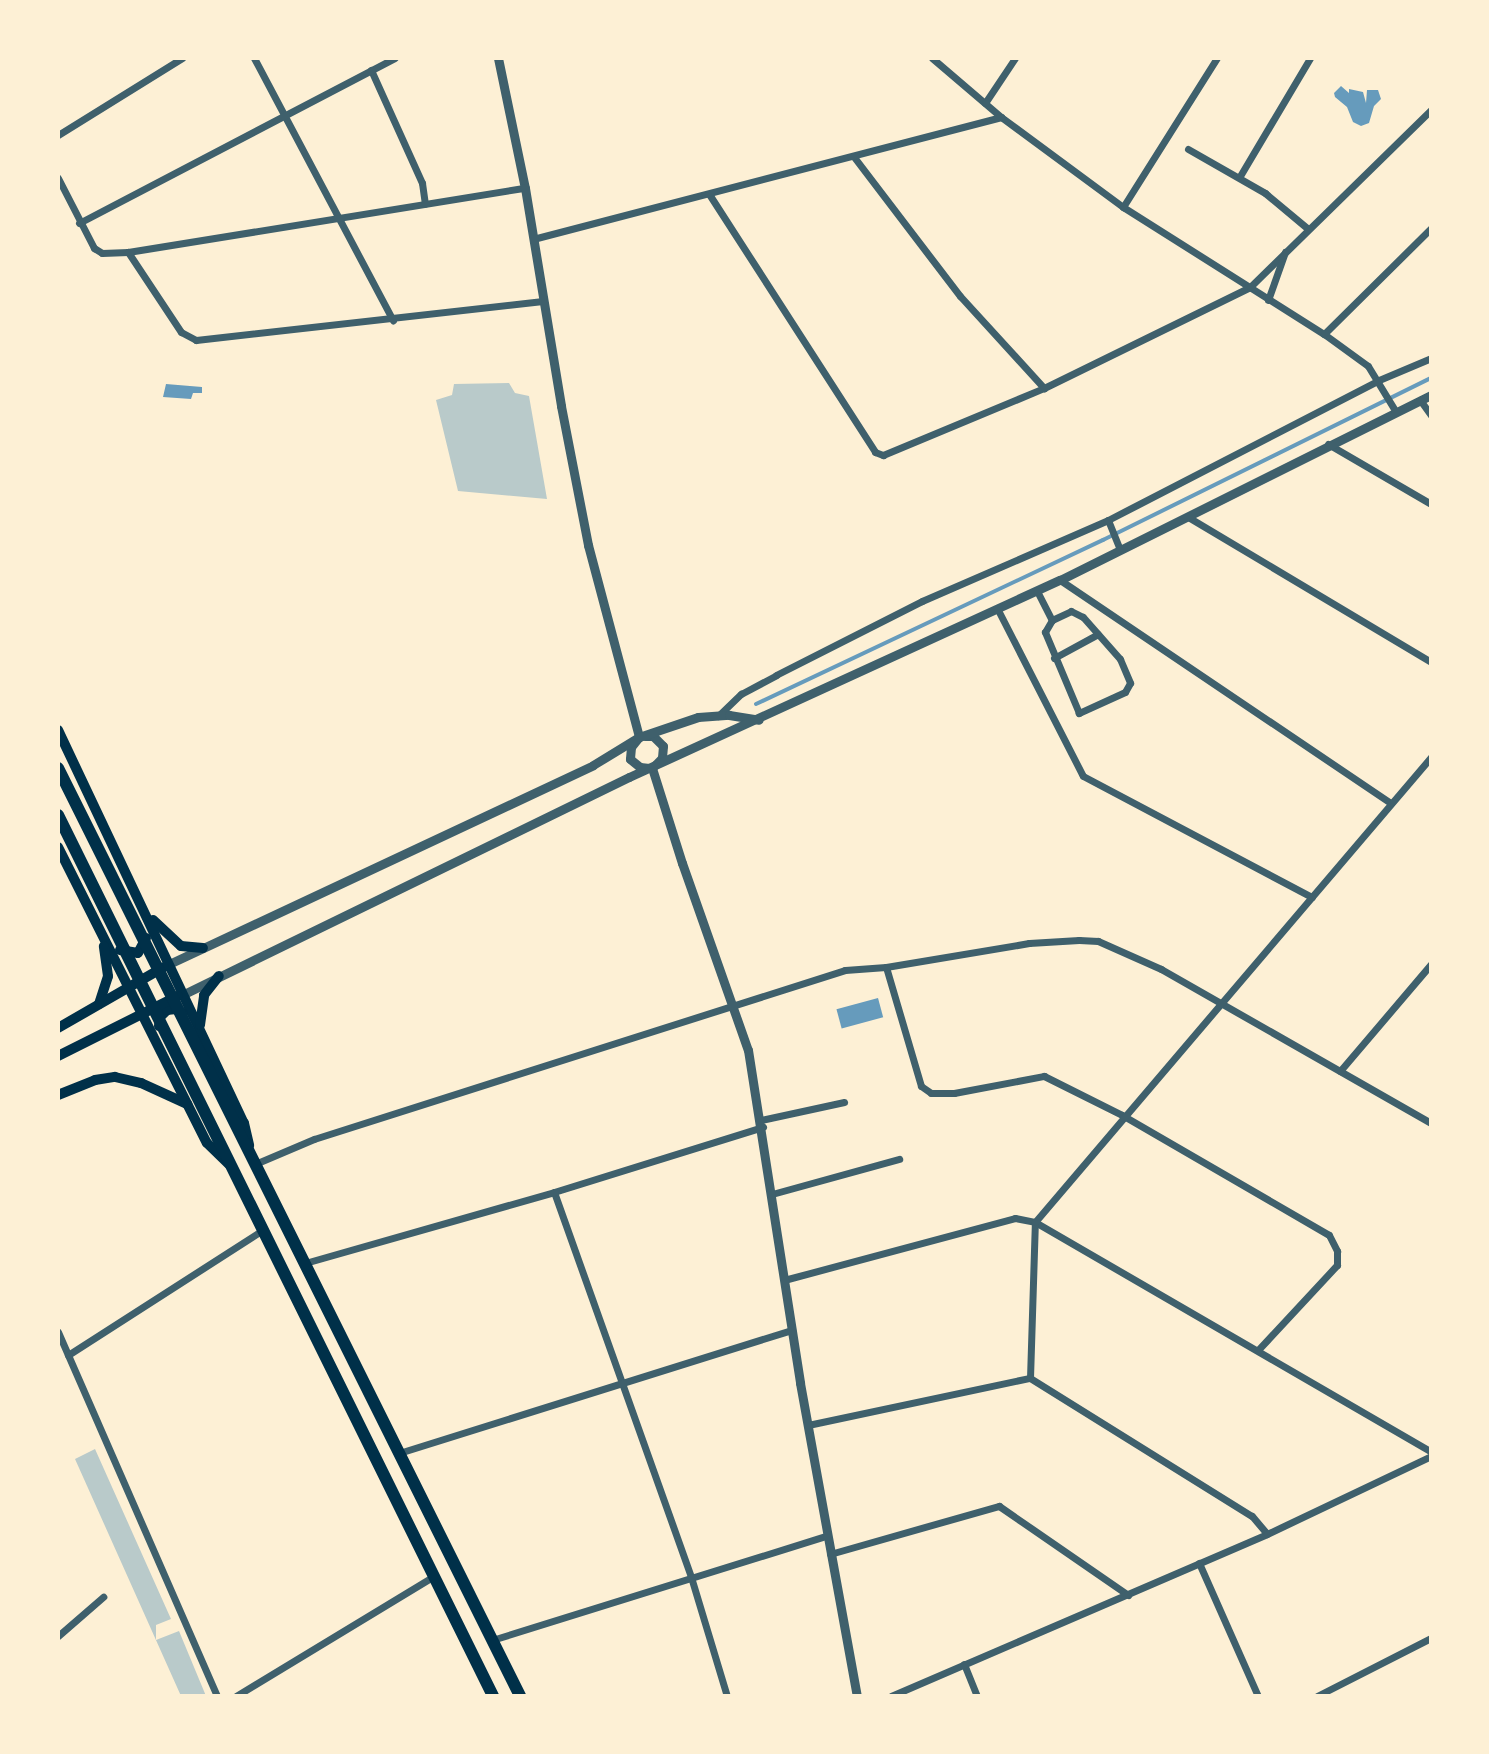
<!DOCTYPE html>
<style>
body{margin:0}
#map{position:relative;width:1489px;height:1754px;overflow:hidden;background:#fdf0d5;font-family:Ubuntu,sans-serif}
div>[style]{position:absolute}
.green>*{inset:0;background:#b9caca}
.water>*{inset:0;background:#669bbc;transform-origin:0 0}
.stream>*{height:4px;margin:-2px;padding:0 2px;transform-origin:2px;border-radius:2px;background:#669bbc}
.minor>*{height:7px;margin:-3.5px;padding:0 3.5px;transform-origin:3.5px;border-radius:3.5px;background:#3f606c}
.tertiary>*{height:9px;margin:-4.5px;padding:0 4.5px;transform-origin:4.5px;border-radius:4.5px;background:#3f606c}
.secondary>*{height:10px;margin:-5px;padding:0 5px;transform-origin:5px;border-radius:5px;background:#003049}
.trunk>*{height:12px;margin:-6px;padding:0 6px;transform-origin:6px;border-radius:6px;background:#003049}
span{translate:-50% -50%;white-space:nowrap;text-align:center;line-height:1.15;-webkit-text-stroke:7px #fdf0d5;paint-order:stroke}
.frame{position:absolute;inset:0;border:60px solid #fdf0d5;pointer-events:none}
</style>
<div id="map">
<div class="green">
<i style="clip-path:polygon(509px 383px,515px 393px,529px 396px,547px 499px,458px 491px,436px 400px,452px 395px,454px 384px)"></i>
<i style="clip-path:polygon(95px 1449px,171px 1619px,156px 1625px,156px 1640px,179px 1631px,206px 1696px,181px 1696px,75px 1459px)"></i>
</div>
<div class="water">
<i style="clip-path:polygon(1341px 86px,1349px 93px,1349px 89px,1363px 92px,1366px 103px,1367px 90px,1378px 90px,1381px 99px,1374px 106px,1369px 123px,1361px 126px,1353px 122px,1347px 107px,1335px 97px,1334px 93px)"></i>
<i style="clip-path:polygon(166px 384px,202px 387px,202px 393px,193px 393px,191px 399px,163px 397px)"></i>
<i style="left:878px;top:998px;width:20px;height:43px;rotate:75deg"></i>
</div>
<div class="stream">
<i style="left:756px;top:704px;width:384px;rotate:-25.3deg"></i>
<i style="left:1103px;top:540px;width:366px;rotate:-26.3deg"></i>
</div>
<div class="minor">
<i style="left:254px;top:58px;width:297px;rotate:62.1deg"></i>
<i style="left:932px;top:58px;width:91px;rotate:40.5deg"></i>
<i style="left:1001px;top:117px;width:152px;rotate:36.4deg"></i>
<i style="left:1123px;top:207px;width:238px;rotate:32.3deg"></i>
<i style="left:1324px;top:334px;width:54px;rotate:36deg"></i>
<i style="left:1368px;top:366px;width:54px;rotate:58.7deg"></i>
<i style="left:371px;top:70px;width:124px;rotate:65.7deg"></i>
<i style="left:422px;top:183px;width:21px;rotate:82deg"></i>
<i style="left:985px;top:103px;width:54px;rotate:-56.3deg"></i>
<i style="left:58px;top:135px;width:146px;rotate:-31.8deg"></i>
<i style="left:1188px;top:149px;width:89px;rotate:29.7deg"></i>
<i style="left:1265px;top:193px;width:55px;rotate:39.8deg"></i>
<i style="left:854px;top:157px;width:175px;rotate:52.7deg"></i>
<i style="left:960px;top:296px;width:125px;rotate:47.6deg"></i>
<i style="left:1240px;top:176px;width:137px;rotate:-59.3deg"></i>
<i style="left:58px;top:178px;width:79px;rotate:62.8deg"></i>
<i style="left:94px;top:248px;width:9px;rotate:32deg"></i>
<i style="left:102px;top:253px;width:26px;rotate:-2deg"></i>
<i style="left:128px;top:252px;width:96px;rotate:56.5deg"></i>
<i style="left:181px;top:332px;width:17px;rotate:28deg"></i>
<i style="left:196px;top:340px;width:349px;rotate:-6.4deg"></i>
<i style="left:709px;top:194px;width:307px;rotate:57.2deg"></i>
<i style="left:875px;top:452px;width:9px;rotate:21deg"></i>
<i style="left:883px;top:455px;width:174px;rotate:-22.6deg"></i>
<i style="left:1044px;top:388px;width:229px;rotate:-26.1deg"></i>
<i style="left:1250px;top:287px;width:253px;rotate:-44.4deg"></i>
<i style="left:1123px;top:207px;width:176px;rotate:-57.8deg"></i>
<i style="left:79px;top:223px;width:356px;rotate:-27.6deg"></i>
<i style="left:533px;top:239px;width:484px;rotate:-14.6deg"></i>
<i style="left:128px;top:252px;width:402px;rotate:-9.2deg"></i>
<i style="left:1268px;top:300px;width:51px;rotate:-70.5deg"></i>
<i style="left:1324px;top:334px;width:151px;rotate:-44.7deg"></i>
<i style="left:1420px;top:400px;width:19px;rotate:54deg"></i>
<i style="left:1328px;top:444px;width:119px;rotate:30.2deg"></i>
<i style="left:1188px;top:517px;width:283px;rotate:30.8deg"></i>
<i style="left:1108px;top:520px;width:31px;rotate:68deg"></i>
<i style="left:1060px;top:580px;width:399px;rotate:34deg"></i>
<i style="left:1037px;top:591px;width:33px;rotate:63deg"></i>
<i style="left:998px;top:610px;width:186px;rotate:62.9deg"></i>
<i style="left:1083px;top:776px;width:259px;rotate:27.9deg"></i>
<i style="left:1071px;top:611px;width:13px;rotate:27deg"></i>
<i style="left:1083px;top:617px;width:56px;rotate:48.6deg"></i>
<i style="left:1120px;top:659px;width:26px;rotate:67deg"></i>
<i style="left:1130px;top:683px;width:10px;rotate:119deg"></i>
<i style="left:1125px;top:692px;width:51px;rotate:155.5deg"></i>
<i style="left:1079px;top:713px;width:88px;rotate:-112.8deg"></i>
<i style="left:1045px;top:632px;width:14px;rotate:-60deg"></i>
<i style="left:1052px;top:620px;width:21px;rotate:-25deg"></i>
<i style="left:1054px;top:658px;width:50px;rotate:-28.6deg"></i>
<i style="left:718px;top:716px;width:32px;rotate:-44deg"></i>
<i style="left:741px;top:694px;width:40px;rotate:-28deg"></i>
<i style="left:776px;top:675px;width:164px;rotate:-26.9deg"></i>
<i style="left:922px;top:601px;width:203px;rotate:-23.5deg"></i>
<i style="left:1108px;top:520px;width:305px;rotate:-27.3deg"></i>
<i style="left:1379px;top:380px;width:56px;rotate:-22.9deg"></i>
<i style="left:886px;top:967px;width:124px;rotate:73.6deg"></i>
<i style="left:921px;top:1086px;width:12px;rotate:35deg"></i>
<i style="left:931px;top:1093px;width:23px"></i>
<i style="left:954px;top:1093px;width:92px;rotate:-10.7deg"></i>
<i style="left:1044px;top:1076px;width:87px;rotate:26.6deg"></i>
<i style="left:1122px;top:1115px;width:239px;rotate:30.1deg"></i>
<i style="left:1329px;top:1235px;width:18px;rotate:63deg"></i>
<i style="left:1337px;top:1251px;width:14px;rotate:90deg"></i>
<i style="left:1337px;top:1265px;width:116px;rotate:132.9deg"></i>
<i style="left:1340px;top:1071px;width:140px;rotate:-49.6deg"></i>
<i style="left:761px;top:1120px;width:85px;rotate:-12.2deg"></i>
<i style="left:255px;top:1164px;width:64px;rotate:-23deg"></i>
<i style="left:314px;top:1139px;width:557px;rotate:-17.65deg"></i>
<i style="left:845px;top:970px;width:41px;rotate:-4.2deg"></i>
<i style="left:886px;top:967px;width:145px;rotate:-9.5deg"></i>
<i style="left:1029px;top:943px;width:50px;rotate:-3.4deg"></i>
<i style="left:1079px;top:940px;width:19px;rotate:3deg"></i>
<i style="left:1098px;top:941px;width:69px;rotate:24deg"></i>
<i style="left:1161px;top:969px;width:311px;rotate:29.7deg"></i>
<i style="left:554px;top:1192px;width:409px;rotate:70.4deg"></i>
<i style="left:691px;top:1577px;width:124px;rotate:73.2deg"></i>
<i style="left:772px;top:1194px;width:132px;rotate:-15.4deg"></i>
<i style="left:305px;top:1263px;width:259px;rotate:-15.9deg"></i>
<i style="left:554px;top:1192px;width:219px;rotate:-17.3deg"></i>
<i style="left:784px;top:1280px;width:239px;rotate:-15deg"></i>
<i style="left:1015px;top:1218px;width:20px;rotate:11deg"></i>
<i style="left:1035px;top:1222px;width:458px;rotate:30.1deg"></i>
<i style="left:58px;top:1332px;width:397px;rotate:66.4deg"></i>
<i style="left:68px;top:1355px;width:232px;rotate:-32.7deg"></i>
<i style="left:1030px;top:1378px;width:156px;rotate:-88.2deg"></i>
<i style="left:1035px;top:1222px;width:611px;rotate:-49.58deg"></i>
<i style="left:808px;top:1425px;width:227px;rotate:-12deg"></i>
<i style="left:1030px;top:1378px;width:261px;rotate:31.9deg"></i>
<i style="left:1252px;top:1516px;width:23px;rotate:50deg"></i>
<i style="left:399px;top:1453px;width:412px;rotate:-17.4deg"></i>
<i style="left:830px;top:1554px;width:176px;rotate:-15.9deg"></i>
<i style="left:999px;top:1506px;width:157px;rotate:34.6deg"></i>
<i style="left:1199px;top:1563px;width:145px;rotate:66.1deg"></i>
<i style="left:58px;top:1636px;width:60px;rotate:-40.9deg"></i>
<i style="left:492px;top:1640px;width:349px;rotate:-17.3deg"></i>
<i style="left:964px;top:1664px;width:35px;rotate:68deg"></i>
<i style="left:236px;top:1696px;width:232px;rotate:-31.2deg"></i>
<i style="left:891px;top:1696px;width:409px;rotate:-23.3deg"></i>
<i style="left:1267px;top:1534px;width:182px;rotate:-25.4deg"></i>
<i style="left:1317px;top:1696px;width:128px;rotate:-27deg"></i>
</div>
<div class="tertiary">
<i style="left:498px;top:58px;width:133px;rotate:78.3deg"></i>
<i style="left:525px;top:188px;width:221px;rotate:80.6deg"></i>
<i style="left:561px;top:406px;width:142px;rotate:79deg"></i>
<i style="left:588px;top:545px;width:199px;rotate:75.1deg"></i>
<i style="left:639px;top:737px;width:13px;rotate:129deg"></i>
<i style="left:631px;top:747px;width:12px;rotate:95deg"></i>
<i style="left:630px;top:759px;width:13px;rotate:39deg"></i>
<i style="left:640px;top:767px;width:9px;rotate:6deg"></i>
<i style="left:645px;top:736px;width:8px"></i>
<i style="left:653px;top:736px;width:14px;rotate:45deg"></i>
<i style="left:663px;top:746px;width:12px;rotate:95deg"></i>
<i style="left:662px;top:758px;width:10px;rotate:135deg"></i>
<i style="left:652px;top:768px;width:100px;rotate:72.5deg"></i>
<i style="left:682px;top:863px;width:198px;rotate:70.6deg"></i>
<i style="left:748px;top:1050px;width:337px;rotate:81.1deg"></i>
<i style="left:800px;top:1383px;width:318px;rotate:79.7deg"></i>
<i style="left:169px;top:964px;width:468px;rotate:-25.1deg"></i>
<i style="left:593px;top:765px;width:54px;rotate:-31.3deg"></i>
<i style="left:639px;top:737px;width:62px;rotate:-18.7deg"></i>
<i style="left:698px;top:717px;width:31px;rotate:-4deg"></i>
<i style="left:729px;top:715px;width:30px;rotate:9deg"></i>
<i style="left:184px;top:994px;width:495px;rotate:-26deg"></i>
<i style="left:629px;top:777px;width:474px;rotate:-24.6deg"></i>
<i style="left:1060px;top:580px;width:415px;rotate:-26.5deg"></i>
</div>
<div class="secondary">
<i style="left:58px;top:730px;width:435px;rotate:64.7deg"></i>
<i style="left:244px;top:1123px;width:23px;rotate:77deg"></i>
<i style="left:58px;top:847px;width:331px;rotate:63.3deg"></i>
<i style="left:207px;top:1143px;width:30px;rotate:44deg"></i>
<i style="left:153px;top:920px;width:38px;rotate:43deg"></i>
<i style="left:181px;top:946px;width:22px;rotate:5deg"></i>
<i style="left:120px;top:950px;width:18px;rotate:9deg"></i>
<i style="left:138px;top:953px;width:17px;rotate:-62deg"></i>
<i style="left:99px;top:1004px;width:29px;rotate:-72deg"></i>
<i style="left:108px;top:976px;width:30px;rotate:-98deg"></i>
<i style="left:200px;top:1025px;width:30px;rotate:-82deg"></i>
<i style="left:204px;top:995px;width:24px;rotate:-52deg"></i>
<i style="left:159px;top:1026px;width:9px;rotate:-84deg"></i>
<i style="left:160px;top:1017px;width:10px;rotate:-45deg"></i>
<i style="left:167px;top:1010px;width:9px;rotate:-6deg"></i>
<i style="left:176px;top:1009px;width:8px;rotate:30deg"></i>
<i style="left:58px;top:1028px;width:122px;rotate:-29.9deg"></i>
<i style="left:58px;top:1056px;width:134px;rotate:-26.6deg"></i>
<i style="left:58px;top:1095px;width:40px;rotate:-22deg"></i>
<i style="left:95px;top:1080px;width:20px;rotate:-9deg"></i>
<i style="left:115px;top:1077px;width:27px;rotate:13deg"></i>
<i style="left:141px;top:1083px;width:51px;rotate:24.5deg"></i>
</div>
<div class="trunk">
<i style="left:58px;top:768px;width:1037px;rotate:63.53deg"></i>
<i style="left:58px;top:815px;width:983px;rotate:63.72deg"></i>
</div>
<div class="frame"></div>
</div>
